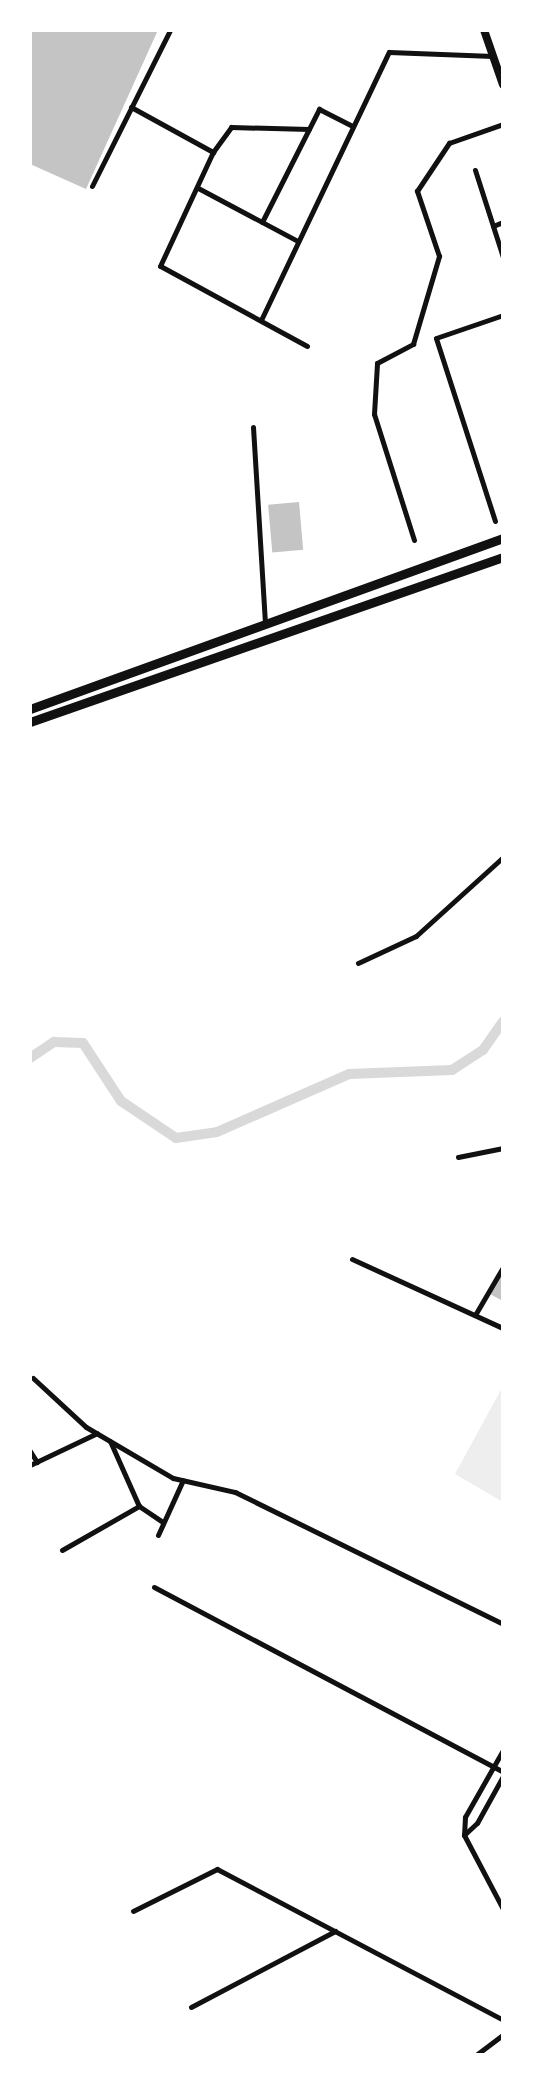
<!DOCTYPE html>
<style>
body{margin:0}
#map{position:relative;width:533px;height:2085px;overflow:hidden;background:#fff;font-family:"Varela Round",sans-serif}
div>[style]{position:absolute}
.green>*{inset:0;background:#eee}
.canal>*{height:10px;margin:-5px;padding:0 5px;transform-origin:5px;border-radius:5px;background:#d9d9d9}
.building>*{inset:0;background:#c4c4c4;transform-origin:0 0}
.minor>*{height:5px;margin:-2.5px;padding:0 2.5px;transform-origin:2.5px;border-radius:2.5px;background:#111}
.secondary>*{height:8px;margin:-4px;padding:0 4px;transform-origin:4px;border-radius:4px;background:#111}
.primary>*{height:9px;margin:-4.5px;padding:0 4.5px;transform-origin:4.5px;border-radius:4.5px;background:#111}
span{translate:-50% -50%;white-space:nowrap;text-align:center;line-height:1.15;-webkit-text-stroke:5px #fff;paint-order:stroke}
.frame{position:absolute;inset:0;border:32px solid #fff;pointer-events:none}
</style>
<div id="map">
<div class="green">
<i style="clip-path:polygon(503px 1386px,503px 1502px,455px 1474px)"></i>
</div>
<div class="canal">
<i style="left:30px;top:1058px;width:29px;rotate:-34deg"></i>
<i style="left:54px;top:1042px;width:29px;rotate:2deg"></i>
<i style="left:83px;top:1043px;width:69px;rotate:56.8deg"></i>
<i style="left:121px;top:1101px;width:66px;rotate:33.9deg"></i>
<i style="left:176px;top:1138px;width:41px;rotate:-8.3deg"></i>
<i style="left:217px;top:1132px;width:144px;rotate:-23.7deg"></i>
<i style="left:349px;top:1074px;width:103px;rotate:-2.2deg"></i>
<i style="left:452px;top:1070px;width:37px;rotate:-33deg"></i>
<i style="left:483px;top:1050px;width:35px;rotate:-55deg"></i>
</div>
<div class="building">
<i style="clip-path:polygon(30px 30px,158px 30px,86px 189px,30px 164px)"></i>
<i style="left:299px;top:502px;width:48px;height:31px;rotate:85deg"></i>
<i style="clip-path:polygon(503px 1272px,503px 1301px,488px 1293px)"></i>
</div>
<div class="minor">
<i style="left:131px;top:107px;width:94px;rotate:28.8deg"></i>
<i style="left:475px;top:170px;width:91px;rotate:72.2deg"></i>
<i style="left:92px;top:186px;width:174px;rotate:-63.4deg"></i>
<i style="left:198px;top:188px;width:111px;rotate:28deg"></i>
<i style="left:262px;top:222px;width:127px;rotate:-63.2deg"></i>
<i style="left:319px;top:109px;width:38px;rotate:27deg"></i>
<i style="left:493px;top:226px;width:11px;rotate:-22deg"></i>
<i style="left:261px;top:320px;width:297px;rotate:-64.5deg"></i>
<i style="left:389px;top:52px;width:104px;rotate:2.2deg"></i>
<i style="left:307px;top:346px;width:167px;rotate:-151.4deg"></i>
<i style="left:160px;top:266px;width:126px;rotate:-65.1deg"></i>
<i style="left:213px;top:152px;width:31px;rotate:-54deg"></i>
<i style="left:231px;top:127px;width:78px;rotate:1.5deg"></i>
<i style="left:253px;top:427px;width:196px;rotate:86.5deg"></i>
<i style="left:495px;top:521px;width:192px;rotate:-107.9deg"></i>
<i style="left:436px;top:338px;width:71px;rotate:-18.9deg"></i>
<i style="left:414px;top:540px;width:132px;rotate:-107.6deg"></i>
<i style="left:374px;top:414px;width:51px;rotate:-86.6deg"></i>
<i style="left:377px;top:363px;width:41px;rotate:-27.8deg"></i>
<i style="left:413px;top:344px;width:92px;rotate:-73.5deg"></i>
<i style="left:439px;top:256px;width:69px;rotate:-108.7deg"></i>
<i style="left:417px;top:191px;width:58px;rotate:-56.3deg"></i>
<i style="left:449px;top:143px;width:57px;rotate:-19.4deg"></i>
<i style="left:358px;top:963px;width:64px;rotate:-25deg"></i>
<i style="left:416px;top:936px;width:118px;rotate:-42.2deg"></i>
<i style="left:458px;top:1157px;width:46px;rotate:-11.3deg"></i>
<i style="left:352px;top:1259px;width:166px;rotate:24.6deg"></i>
<i style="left:475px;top:1315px;width:56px;rotate:-59.7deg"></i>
<i style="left:33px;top:1378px;width:72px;rotate:42.8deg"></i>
<i style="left:86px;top:1427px;width:101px;rotate:30.4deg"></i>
<i style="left:173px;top:1478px;width:64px;rotate:12.7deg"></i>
<i style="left:235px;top:1492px;width:299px;rotate:26.2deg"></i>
<i style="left:110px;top:1441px;width:71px;rotate:66deg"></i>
<i style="left:139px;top:1506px;width:27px;rotate:34deg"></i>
<i style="left:30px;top:1451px;width:13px;rotate:58deg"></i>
<i style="left:30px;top:1465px;width:74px;rotate:-25.5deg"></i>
<i style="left:158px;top:1535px;width:60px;rotate:-65.6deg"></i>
<i style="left:62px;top:1550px;width:89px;rotate:-29.7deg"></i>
<i style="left:154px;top:1587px;width:395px;rotate:27.9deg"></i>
<i style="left:503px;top:1750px;width:77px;rotate:119.6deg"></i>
<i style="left:465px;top:1817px;width:18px;rotate:93deg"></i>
<i style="left:464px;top:1835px;width:84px;rotate:62.2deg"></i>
<i style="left:464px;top:1835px;width:18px;rotate:-43deg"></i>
<i style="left:477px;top:1823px;width:54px;rotate:-61deg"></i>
<i style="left:133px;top:1911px;width:94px;rotate:-26.6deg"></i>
<i style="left:217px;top:1869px;width:323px;rotate:27.8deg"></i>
<i style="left:191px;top:2007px;width:163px;rotate:-27.8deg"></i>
<i style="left:476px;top:2055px;width:34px;rotate:-37deg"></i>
</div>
<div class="secondary">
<i style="left:484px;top:30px;width:58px;rotate:70.9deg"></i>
</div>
<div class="primary">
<i style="left:30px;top:709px;width:503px;rotate:-19.88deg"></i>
<i style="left:30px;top:722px;width:501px;rotate:-19.23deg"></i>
</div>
<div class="frame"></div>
</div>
